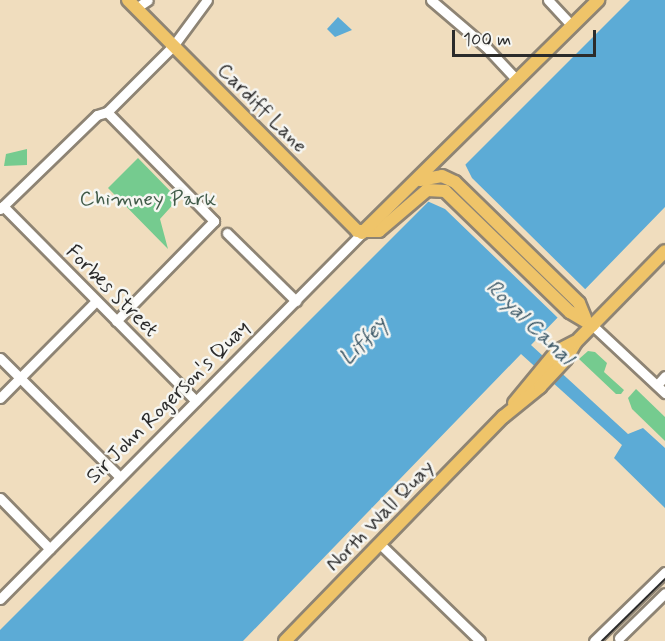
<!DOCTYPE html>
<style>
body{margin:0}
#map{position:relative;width:665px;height:641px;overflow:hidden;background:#f0ddbe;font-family:Mynerve,sans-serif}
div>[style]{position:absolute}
.green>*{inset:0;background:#75cb8f}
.water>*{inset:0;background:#5cabd6}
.pier>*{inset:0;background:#f0ddbe}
.roads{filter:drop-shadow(2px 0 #8e8474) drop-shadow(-2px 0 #8e8474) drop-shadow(0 2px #8e8474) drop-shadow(0 -2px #8e8474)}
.minor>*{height:9px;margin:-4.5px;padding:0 4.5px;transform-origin:4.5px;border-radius:4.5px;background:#fff}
.major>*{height:12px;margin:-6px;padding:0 6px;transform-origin:6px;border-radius:6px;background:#efc469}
.tram>*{height:1.5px;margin:-0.75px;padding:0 0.75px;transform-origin:0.75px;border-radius:0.75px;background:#2b2b2b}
span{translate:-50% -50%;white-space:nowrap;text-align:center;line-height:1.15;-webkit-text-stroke:5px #f6f6f2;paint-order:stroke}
.street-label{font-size:21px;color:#2b2b2b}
.park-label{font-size:21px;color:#415b49}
.water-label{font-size:22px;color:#3c5867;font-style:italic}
.scale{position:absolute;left:452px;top:30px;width:144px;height:27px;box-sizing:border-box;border:3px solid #2b2b2b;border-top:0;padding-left:8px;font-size:18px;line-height:21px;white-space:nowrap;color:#2b2b2b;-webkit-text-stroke:4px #f6f6f2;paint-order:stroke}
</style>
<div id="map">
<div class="green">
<i style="clip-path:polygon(27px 149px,27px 165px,4px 166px,6px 154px)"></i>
<i style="clip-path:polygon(138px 158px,178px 199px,160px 219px,168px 249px,108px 188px)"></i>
<i style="clip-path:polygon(588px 351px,595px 352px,607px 363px,604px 372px,624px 390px,621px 394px,616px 394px,579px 359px)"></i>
<i style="clip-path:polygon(636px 389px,665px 417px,665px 441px,632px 409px,628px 398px)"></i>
</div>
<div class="water">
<i style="clip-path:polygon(630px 0,665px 0,665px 207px,531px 345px,628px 434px,643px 428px,665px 448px,665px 508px,614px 458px,622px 445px,521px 354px,243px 641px,0 641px,0 630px)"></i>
<i style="clip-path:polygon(338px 17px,352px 30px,335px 37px,327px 29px)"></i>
</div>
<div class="pier">
<i style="clip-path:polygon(465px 164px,472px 178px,586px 290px,558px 318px,445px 209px,427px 201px)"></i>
</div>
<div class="roads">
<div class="minor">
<i style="left:431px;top:0;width:72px;rotate:40.5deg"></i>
<i style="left:486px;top:47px;width:45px;rotate:46.8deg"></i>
<i style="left:548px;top:0;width:35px;rotate:47deg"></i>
<i style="left:136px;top:8px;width:14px;rotate:-34deg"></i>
<i style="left:107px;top:112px;width:153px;rotate:45.5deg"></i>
<i style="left:214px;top:221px;width:140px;rotate:134.4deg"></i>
<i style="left:3px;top:206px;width:274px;rotate:45.3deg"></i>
<i style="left:0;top:209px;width:135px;rotate:-44.1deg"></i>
<i style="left:97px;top:115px;width:10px;rotate:-17deg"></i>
<i style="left:107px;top:112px;width:93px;rotate:-45deg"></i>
<i style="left:173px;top:46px;width:57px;rotate:-53.5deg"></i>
<i style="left:227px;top:233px;width:97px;rotate:44.6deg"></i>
<i style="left:592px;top:325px;width:100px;rotate:43deg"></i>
<i style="left:0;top:358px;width:169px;rotate:44.8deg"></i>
<i style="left:657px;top:385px;width:12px;rotate:-48deg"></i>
<i style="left:0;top:398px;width:136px;rotate:-45.3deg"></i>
<i style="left:0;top:498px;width:71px;rotate:45.6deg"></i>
<i style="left:380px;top:544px;width:139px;rotate:44.1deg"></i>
<i style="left:0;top:599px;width:515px;rotate:-45.31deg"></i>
<i style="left:619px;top:638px;width:64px;rotate:-44.4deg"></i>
<i style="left:594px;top:641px;width:99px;rotate:-44.2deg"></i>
</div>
<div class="major">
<i style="left:128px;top:0;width:325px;rotate:45.2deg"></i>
<i style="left:357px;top:231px;width:22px"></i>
<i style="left:379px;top:231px;width:63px;rotate:-40.5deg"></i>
<i style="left:427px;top:190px;width:18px;rotate:3deg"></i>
<i style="left:445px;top:191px;width:174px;rotate:44.1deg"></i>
<i style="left:570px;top:312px;width:26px;rotate:31deg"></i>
<i style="left:420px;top:180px;width:22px;rotate:-10deg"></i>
<i style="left:442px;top:176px;width:14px;rotate:25deg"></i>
<i style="left:455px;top:182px;width:173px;rotate:44.3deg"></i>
<i style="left:579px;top:303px;width:16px;rotate:68deg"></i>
<i style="left:362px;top:233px;width:332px;rotate:-44.6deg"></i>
<i style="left:514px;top:403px;width:67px;rotate:-50.4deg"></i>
<i style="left:557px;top:351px;width:20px;rotate:-27deg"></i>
<i style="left:285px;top:641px;width:313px;rotate:-45.8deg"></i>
<i style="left:503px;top:417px;width:48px;rotate:-39deg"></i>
<i style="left:540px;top:387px;width:38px;rotate:-47deg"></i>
<i style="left:566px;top:359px;width:20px;rotate:-60deg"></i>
<i style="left:576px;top:342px;width:127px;rotate:-45.6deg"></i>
</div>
</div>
<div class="tram">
<i style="left:602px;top:641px;width:88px;rotate:-44.5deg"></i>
</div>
<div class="street-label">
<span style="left:262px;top:108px;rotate:45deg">Cardiff Lane</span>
<span style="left:112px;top:291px;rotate:45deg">Forbes Street</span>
<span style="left:168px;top:402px;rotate:-45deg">Sir John Rogerson's Quay</span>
<span style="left:380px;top:516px;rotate:-46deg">North Wall Quay</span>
</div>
<div class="park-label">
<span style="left:148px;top:199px">Chimney Park</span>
</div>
<div class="water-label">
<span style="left:529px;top:323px;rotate:44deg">Royal Canal</span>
<span style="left:364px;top:342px;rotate:-45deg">Liffey</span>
</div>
<div class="scale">100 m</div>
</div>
